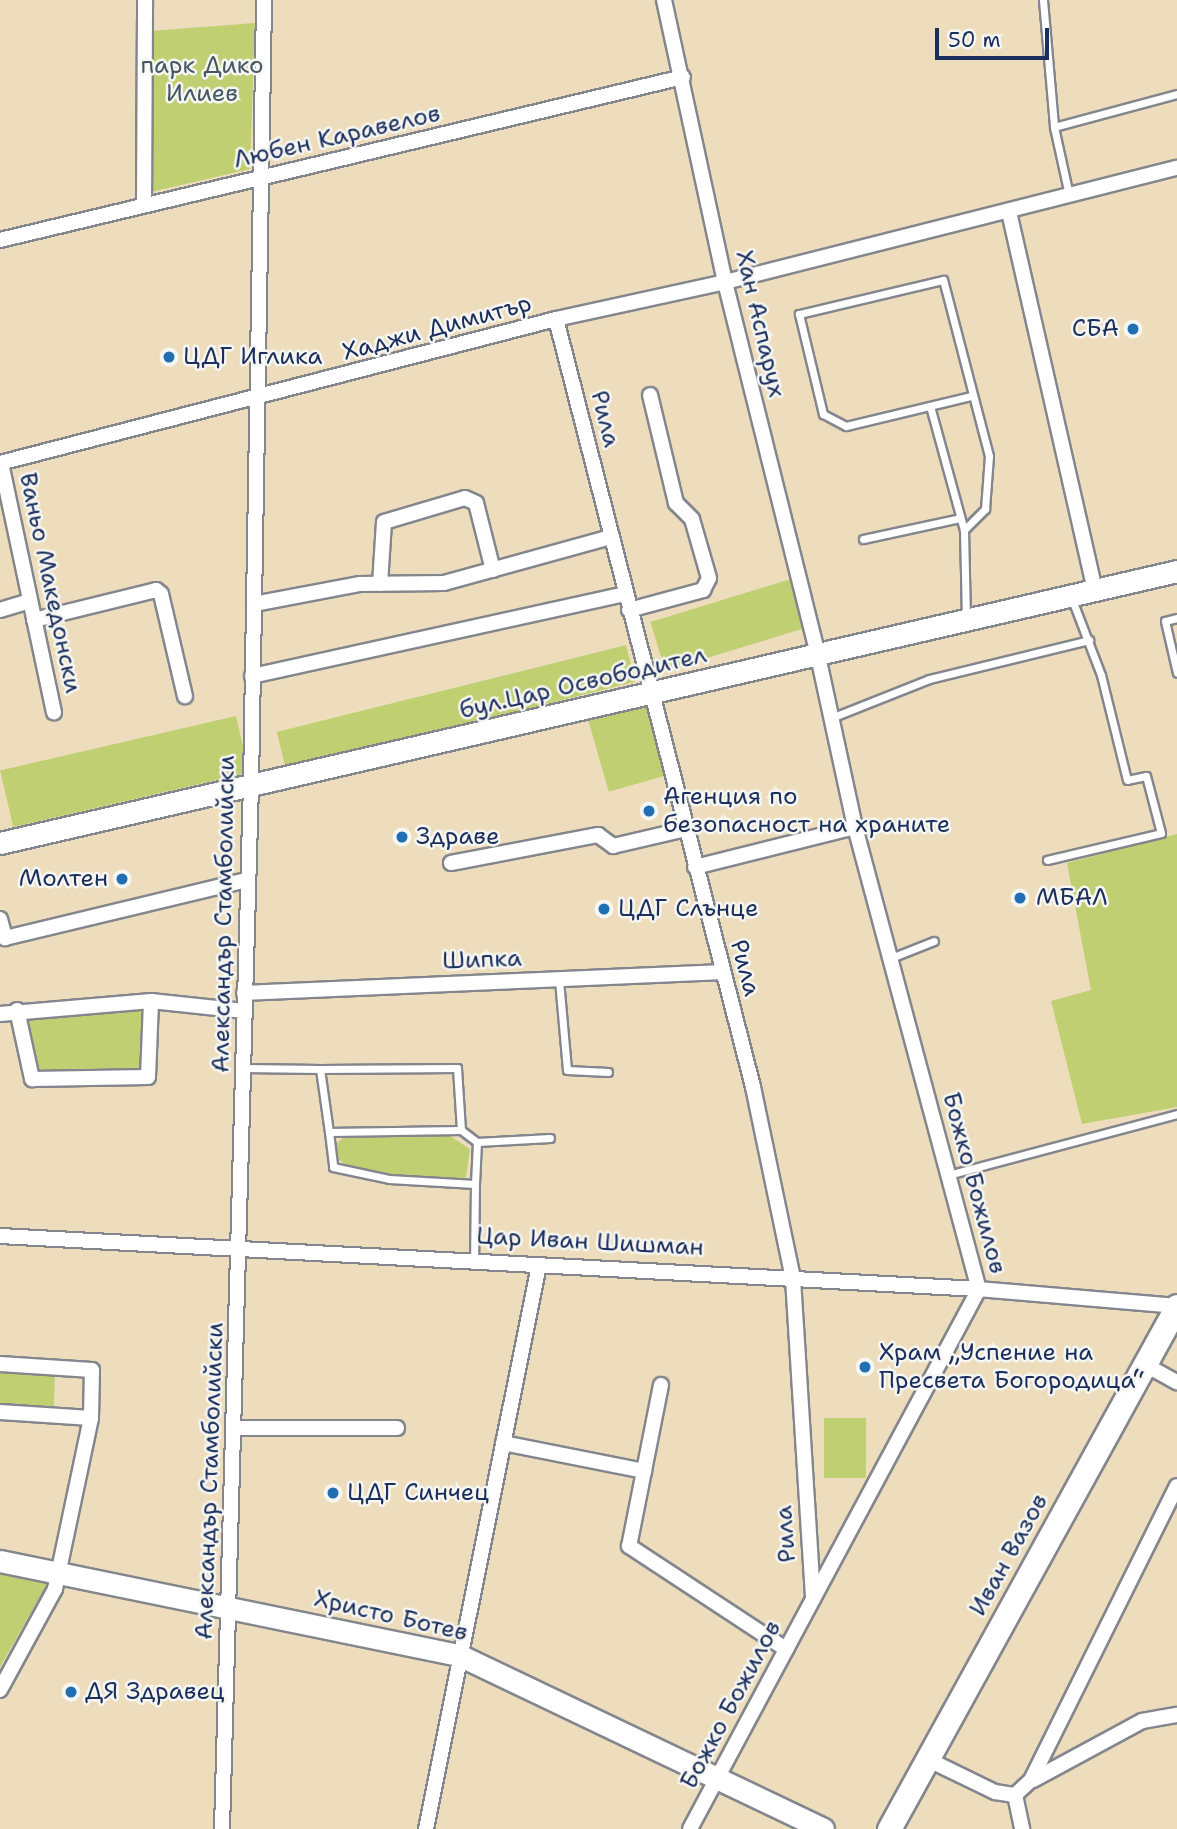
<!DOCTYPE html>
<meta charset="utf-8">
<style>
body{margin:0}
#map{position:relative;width:1177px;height:1829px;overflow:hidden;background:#edddbc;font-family:"Shantell Sans",sans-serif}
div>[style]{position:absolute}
.green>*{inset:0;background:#c0cf71;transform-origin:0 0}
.roads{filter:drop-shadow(2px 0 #84868d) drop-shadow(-2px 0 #84868d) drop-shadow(0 2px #84868d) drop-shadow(0 -2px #84868d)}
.lane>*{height:7px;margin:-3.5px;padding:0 3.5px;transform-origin:3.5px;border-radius:3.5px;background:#fff}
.street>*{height:14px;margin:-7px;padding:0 7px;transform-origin:7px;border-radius:7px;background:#fff}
.secondary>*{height:21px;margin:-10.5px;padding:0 10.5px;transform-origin:10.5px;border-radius:10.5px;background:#fff}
.primary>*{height:23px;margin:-11.5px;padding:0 11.5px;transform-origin:11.5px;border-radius:11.5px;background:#fff}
.dots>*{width:19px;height:19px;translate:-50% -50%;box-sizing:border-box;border:4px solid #f6f6f2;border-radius:50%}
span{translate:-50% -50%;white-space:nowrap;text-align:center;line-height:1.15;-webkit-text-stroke:5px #f6f6f2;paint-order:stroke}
.park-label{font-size:24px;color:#445763}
.street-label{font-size:24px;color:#1b2f5e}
.poi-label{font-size:24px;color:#1b2f5e}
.right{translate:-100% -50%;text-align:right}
.left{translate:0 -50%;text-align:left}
.scale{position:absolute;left:935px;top:28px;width:114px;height:32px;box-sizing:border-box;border:4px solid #1b2f5e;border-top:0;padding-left:9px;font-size:21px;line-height:24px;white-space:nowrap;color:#1b2f5e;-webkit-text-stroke:5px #f6f6f2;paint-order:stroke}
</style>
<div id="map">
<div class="green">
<i style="clip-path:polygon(255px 23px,250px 169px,151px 192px,151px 31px)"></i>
<i style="left:791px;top:579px;width:51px;height:147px;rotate:73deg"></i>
<i style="left:626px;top:645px;width:38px;height:360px;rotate:76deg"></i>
<i style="left:641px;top:690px;width:89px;height:59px;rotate:74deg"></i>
<i style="left:236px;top:716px;width:58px;height:242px;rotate:77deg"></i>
<i style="clip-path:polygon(1177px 834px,1177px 1107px,1082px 1124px,1051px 1001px,1091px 990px,1067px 863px)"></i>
<i style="clip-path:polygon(148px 1006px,145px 1070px,35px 1074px,21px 1013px)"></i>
<i style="clip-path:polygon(450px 1136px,470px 1149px,466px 1177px,458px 1180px,382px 1173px,348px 1166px,338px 1159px,336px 1144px,343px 1138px)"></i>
<i style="left:0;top:1371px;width:55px;height:34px;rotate:2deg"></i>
<i style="left:824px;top:1418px;width:42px;height:60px"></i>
<i style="clip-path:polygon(0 1571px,49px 1581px,0 1667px)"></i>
</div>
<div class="roads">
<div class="lane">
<i style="left:1043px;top:0;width:127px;rotate:85deg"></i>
<i style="left:1054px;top:127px;width:70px;rotate:77.6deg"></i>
<i style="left:1054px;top:127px;width:127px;rotate:-15deg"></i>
<i style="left:930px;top:406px;width:129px;rotate:74.7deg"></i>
<i style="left:964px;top:530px;width:88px;rotate:88.7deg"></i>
<i style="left:964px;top:530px;width:30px;rotate:-45deg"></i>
<i style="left:985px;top:509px;width:53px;rotate:-85.7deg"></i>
<i style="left:989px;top:456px;width:182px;rotate:-104.6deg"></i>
<i style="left:943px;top:280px;width:148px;rotate:166.7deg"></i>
<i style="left:799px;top:314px;width:103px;rotate:76.5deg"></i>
<i style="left:823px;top:414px;width:26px;rotate:28deg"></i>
<i style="left:846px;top:426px;width:129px;rotate:-13.5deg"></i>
<i style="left:863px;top:539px;width:99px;rotate:-12.2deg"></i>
<i style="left:1177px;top:618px;width:12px;rotate:166deg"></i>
<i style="left:1165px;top:621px;width:53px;rotate:77deg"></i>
<i style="left:831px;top:718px;width:105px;rotate:-21.7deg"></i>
<i style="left:929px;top:679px;width:165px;rotate:-13.7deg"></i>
<i style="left:1047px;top:860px;width:117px;rotate:-13.3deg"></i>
<i style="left:1161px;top:833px;width:59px;rotate:-104.7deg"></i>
<i style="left:1146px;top:776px;width:19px;rotate:168deg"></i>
<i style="left:1127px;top:780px;width:108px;rotate:-103.9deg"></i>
<i style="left:1101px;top:675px;width:84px;rotate:-111deg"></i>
<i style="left:891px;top:958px;width:46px;rotate:-21.6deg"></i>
<i style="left:559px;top:980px;width:90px;rotate:84.9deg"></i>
<i style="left:567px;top:1070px;width:41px;rotate:2.8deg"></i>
<i style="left:243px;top:1068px;width:77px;rotate:0.7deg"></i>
<i style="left:320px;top:1069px;width:64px;rotate:81.9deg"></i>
<i style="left:329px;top:1132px;width:132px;rotate:-0.9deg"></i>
<i style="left:461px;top:1130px;width:62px;rotate:-93.7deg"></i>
<i style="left:457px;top:1068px;width:137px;rotate:179.6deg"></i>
<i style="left:461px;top:1130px;width:20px;rotate:37deg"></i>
<i style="left:329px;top:1132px;width:35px;rotate:83deg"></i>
<i style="left:333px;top:1167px;width:57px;rotate:12.1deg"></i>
<i style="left:389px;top:1179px;width:86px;rotate:3.3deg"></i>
<i style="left:475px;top:1184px;width:77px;rotate:90.7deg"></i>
<i style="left:948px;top:1175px;width:237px;rotate:-14.9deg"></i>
<i style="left:475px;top:1184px;width:42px;rotate:-87.3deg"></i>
<i style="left:477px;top:1142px;width:73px;rotate:-3.1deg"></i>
</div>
<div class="street">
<i style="left:664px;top:0;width:289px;rotate:77.8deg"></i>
<i style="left:725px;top:282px;width:385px;rotate:76deg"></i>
<i style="left:818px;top:656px;width:175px;rotate:77.8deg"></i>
<i style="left:855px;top:827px;width:478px;rotate:75deg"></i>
<i style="left:979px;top:1289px;width:612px;rotate:118.16deg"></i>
<i style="left:144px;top:204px;width:204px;rotate:-89.7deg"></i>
<i style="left:1009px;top:212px;width:389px;rotate:77.2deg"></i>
<i style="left:0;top:240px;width:702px;rotate:-13.42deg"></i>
<i style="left:556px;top:319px;width:793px;rotate:75.61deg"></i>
<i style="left:753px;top:1087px;width:196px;rotate:78.2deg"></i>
<i style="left:793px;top:1279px;width:320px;rotate:86.4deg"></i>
<i style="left:0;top:463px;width:574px;rotate:-14.52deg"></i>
<i style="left:556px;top:319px;width:173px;rotate:-12.3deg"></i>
<i style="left:725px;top:282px;width:466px;rotate:-14.2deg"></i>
<i style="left:1px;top:463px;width:255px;rotate:78deg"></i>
<i style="left:380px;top:584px;width:62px;rotate:-86.3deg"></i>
<i style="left:384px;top:522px;width:84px;rotate:-16.5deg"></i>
<i style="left:465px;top:498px;width:12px;rotate:24deg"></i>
<i style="left:476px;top:503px;width:69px;rotate:75.8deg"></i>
<i style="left:254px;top:604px;width:108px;rotate:-10.7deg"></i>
<i style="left:360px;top:584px;width:84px;rotate:-0.7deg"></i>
<i style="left:444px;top:583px;width:173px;rotate:-15.4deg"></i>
<i style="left:0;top:610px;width:31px;rotate:-17deg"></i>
<i style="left:629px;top:610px;width:77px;rotate:-15.1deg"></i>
<i style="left:703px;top:590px;width:13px;rotate:-63deg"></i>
<i style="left:709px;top:578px;width:61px;rotate:-106.1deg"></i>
<i style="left:692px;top:519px;width:23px;rotate:-135deg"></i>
<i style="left:676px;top:503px;width:111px;rotate:-103.5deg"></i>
<i style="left:34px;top:620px;width:126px;rotate:-13.8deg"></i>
<i style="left:156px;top:590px;width:6px;rotate:39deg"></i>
<i style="left:161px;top:594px;width:105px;rotate:76.8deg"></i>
<i style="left:252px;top:676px;width:382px;rotate:-12.4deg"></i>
<i style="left:451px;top:863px;width:150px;rotate:-10.8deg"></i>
<i style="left:598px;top:835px;width:19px;rotate:36deg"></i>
<i style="left:613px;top:846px;width:75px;rotate:-13.1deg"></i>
<i style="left:695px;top:867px;width:165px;rotate:-14deg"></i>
<i style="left:0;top:919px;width:20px;rotate:75deg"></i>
<i style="left:5px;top:938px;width:248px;rotate:-13.5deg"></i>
<i style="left:244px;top:993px;width:479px;rotate:-2.5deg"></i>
<i style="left:17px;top:1010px;width:71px;rotate:77.7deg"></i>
<i style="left:32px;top:1079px;width:116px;rotate:-1deg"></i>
<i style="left:148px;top:1077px;width:76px;rotate:-87.7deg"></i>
<i style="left:0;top:1014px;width:152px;rotate:-4.9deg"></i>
<i style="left:151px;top:1001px;width:94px;rotate:6.1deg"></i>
<i style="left:0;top:1236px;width:980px;rotate:3.1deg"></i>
<i style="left:979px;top:1289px;width:198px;rotate:4.9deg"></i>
<i style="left:0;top:1364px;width:92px;rotate:3.7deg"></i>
<i style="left:92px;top:1370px;width:48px;rotate:91.2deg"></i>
<i style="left:91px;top:1418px;width:175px;rotate:101.9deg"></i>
<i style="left:55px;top:1589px;width:115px;rotate:118.6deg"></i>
<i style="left:1144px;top:1364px;width:38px;rotate:29deg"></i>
<i style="left:661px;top:1385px;width:164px;rotate:101.2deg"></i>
<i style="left:629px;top:1546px;width:188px;rotate:33.3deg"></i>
<i style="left:0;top:1412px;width:91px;rotate:3.8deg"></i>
<i style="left:234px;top:1428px;width:163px"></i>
<i style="left:503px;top:1443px;width:144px;rotate:11.2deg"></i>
<i style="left:927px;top:1759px;width:76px;rotate:25.9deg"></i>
<i style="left:995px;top:1792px;width:20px;rotate:9deg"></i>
<i style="left:1015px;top:1795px;width:22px;rotate:-43deg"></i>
<i style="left:1031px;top:1780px;width:328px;rotate:-63.6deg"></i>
<i style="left:1033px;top:1780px;width:124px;rotate:-28.4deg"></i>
<i style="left:1142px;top:1721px;width:36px;rotate:-10deg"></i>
<i style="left:1015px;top:1795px;width:35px;rotate:78deg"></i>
<i style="left:222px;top:1829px;width:1043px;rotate:-88.41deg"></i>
<i style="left:251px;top:786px;width:786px;rotate:-89.05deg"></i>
<i style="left:426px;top:1829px;width:575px;rotate:-78.67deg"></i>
</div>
<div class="secondary">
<i style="left:0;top:843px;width:1208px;rotate:-13.01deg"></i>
<i style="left:0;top:1561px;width:471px;rotate:11.6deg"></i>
<i style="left:461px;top:1656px;width:401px;rotate:25.5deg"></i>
</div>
<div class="primary">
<i style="left:889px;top:1829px;width:597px;rotate:-61.16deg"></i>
</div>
</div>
<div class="dots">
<i style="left:1133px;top:329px;background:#1f6fb2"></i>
<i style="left:169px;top:357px;background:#1f6fb2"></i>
<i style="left:649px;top:811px;background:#1f6fb2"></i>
<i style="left:402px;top:837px;background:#1f6fb2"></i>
<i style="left:122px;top:879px;background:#1f6fb2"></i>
<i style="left:1020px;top:898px;background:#1f6fb2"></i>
<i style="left:604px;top:909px;background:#1f6fb2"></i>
<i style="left:865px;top:1367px;background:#1f6fb2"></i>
<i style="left:333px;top:1493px;background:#1f6fb2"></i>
<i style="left:71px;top:1692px;background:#1f6fb2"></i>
</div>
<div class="park-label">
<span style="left:202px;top:80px">парк Дико<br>Илиев</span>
</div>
<div class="street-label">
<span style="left:337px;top:137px;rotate:-13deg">Любен Каравелов</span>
<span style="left:760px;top:324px;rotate:77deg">Хан Аспарух</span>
<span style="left:437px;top:328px;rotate:-15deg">Хаджи Димитър</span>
<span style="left:605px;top:419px;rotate:76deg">Рила</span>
<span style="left:50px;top:583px;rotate:78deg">Ваньо Македонски</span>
<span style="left:583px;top:683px;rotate:-13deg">бул.Цар Освободител</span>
<span style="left:224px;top:914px;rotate:-89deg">Александър Стамболийски</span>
<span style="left:482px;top:960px;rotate:-2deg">Шипка</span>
<span style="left:745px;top:968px;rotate:75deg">Рила</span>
<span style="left:974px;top:1183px;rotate:75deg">Божко Божилов</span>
<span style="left:590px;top:1242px;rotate:3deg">Цар Иван Шишман</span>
<span style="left:210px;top:1481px;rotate:-88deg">Александър Стамболийски</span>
<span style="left:786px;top:1534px;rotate:-94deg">Рила</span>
<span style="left:1009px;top:1555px;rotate:-61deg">Иван Вазов</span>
<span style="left:391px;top:1616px;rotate:13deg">Христо Ботев</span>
<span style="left:731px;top:1705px;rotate:-62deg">Божко Божилов</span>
</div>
<div class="poi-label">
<span class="right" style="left:1119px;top:329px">СБА</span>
<span class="left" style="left:183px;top:357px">ЦДГ Иглика</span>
<span class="left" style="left:663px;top:811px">Агенция по<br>безопасност на храните</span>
<span class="left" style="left:416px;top:837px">Здраве</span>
<span class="right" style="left:108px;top:879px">Молтен</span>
<span class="left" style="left:1036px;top:898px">МБАЛ</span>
<span class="left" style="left:618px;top:909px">ЦДГ Слънце</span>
<span class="left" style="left:879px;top:1367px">Храм „Успение на<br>Пресвета Богородица“</span>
<span class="left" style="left:347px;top:1493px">ЦДГ Синчец</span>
<span class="left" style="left:85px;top:1692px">ДЯ Здравец</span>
</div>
<div class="scale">50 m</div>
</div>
